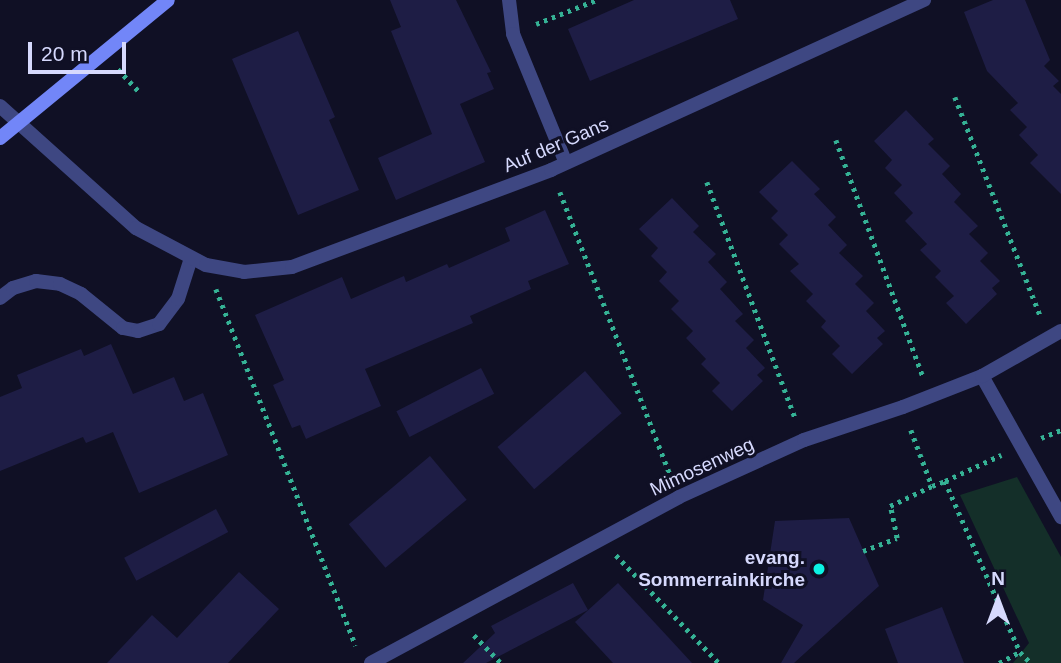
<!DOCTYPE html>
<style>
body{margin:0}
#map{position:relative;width:1061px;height:663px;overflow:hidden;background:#101025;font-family:Arial,sans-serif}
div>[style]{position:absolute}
.green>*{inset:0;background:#142f29}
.building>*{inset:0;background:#1e1d45;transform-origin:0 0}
.path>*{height:4.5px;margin-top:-2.25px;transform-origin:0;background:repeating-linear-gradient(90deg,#35b295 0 3.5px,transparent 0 8.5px)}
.lane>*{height:14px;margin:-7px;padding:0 7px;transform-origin:7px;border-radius:7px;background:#3e4782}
.street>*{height:14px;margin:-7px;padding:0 7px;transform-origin:7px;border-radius:7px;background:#3e4782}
.secondary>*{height:14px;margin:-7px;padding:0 7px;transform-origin:7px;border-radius:7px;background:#7286f8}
.dots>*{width:19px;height:19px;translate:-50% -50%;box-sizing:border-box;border:4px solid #101025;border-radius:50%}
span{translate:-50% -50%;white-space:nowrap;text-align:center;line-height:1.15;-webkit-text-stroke:6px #101025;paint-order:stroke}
.street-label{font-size:19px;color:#d6d9fd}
.poi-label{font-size:19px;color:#d6d9fd;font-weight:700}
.right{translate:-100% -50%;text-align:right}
.north{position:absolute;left:963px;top:565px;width:70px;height:70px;-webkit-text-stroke:5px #101025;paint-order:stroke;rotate:0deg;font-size:19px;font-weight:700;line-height:28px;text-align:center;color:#d6d9fd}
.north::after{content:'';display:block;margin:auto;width:24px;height:32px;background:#d6d9fd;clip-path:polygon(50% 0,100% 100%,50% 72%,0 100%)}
.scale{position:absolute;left:28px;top:42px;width:98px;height:32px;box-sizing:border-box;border:4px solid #d6d9fd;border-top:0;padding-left:9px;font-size:21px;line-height:24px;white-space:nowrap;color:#d6d9fd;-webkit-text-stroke:5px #101025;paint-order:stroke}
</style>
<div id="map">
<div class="green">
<i style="clip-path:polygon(1017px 477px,1061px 557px,1061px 663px,1013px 663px,1029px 643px,960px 495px)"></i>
</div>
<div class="building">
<i style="clip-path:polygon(390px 0,456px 0,491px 72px,487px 73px,494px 89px,460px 104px,485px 162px,396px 200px,378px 158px,432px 134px,391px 31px,401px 27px)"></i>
<i style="clip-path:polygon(634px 0,730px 0,738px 19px,590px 81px,568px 29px)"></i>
<i style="clip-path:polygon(993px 0,1025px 0,1050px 60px,1044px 66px,1059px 81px,1053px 86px,1061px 94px,1061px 194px,1030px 163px,1038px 155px,1019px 135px,1027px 127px,1010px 110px,1018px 103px,987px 71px,964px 12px)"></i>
<i style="clip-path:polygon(298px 31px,335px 117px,329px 120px,359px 190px,298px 215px,232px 59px)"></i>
<i style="clip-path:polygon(906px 110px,934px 139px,928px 144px,950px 166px,942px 174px,961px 194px,954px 202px,978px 226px,969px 234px,988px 253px,980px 261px,1000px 281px,992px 288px,997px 294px,966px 324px,946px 303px,954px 296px,935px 277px,941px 271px,920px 250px,927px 244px,905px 221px,913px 213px,894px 193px,902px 185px,885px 168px,892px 160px,874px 141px)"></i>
<i style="clip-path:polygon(792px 161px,820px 189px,814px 194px,836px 217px,828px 225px,847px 245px,839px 253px,863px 276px,855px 284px,874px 303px,866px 311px,885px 331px,877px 338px,883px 344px,852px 374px,832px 354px,840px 346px,821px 327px,826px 321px,806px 301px,813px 294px,790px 271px,799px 264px,779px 244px,788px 235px,771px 218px,778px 211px,759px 192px)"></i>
<i style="clip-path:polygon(672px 198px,699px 226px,693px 232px,716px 254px,708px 262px,727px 282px,720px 289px,743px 314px,735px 321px,754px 340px,746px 348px,765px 368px,757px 375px,763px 381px,732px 411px,712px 391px,720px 383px,701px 364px,706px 359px,686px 338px,693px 331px,671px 309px,679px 301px,659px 281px,667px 272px,651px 256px,658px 248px,639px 229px)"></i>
<i style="clip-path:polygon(545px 210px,569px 264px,528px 281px,531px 289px,470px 316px,473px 323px,365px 369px,381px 406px,306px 439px,300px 425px,292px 428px,273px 385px,284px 380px,255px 315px,342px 277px,351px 299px,404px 276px,406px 282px,447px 264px,449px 268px,510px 241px,505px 228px)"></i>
<i style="clip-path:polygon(111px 344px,133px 394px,174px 377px,184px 401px,203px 393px,228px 455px,139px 493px,113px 432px,86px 443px,83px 437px,0 471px,0 397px,22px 388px,17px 375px,81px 349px,84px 356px)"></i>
<i style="left:481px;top:368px;width:29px;height:95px;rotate:63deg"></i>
<i style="left:585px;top:371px;width:56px;height:116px;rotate:49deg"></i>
<i style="left:430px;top:456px;width:57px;height:106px;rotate:50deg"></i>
<i style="left:216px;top:509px;width:26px;height:104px;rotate:62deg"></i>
<i style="clip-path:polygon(849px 518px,879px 586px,794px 663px,781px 663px,803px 625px,763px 600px,775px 521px)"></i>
<i style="clip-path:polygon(239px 572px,279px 609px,228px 663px,107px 663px,152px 615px,177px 638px)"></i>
<i style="clip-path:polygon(573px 583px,588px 610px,486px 663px,463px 663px,495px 633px,491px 626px)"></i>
<i style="clip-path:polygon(618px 583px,668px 637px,692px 663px,613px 663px,575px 622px)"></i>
<i style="clip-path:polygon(942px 607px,964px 663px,898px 663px,885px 629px)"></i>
</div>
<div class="path">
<i style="left:536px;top:24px;width:65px;rotate:-21.8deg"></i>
<i style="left:118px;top:69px;width:33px;rotate:47deg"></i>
<i style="left:955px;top:97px;width:237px;rotate:68.7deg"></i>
<i style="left:836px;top:140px;width:252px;rotate:69.8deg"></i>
<i style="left:707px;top:182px;width:254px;rotate:69.5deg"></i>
<i style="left:560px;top:192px;width:306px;rotate:68.7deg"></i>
<i style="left:216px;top:289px;width:383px;rotate:68.6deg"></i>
<i style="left:911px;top:430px;width:60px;rotate:69.4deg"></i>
<i style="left:932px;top:486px;width:14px;rotate:-21deg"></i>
<i style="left:945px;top:481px;width:187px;rotate:66.3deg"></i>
<i style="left:1020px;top:652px;width:16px;rotate:45deg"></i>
<i style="left:1041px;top:438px;width:22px;rotate:-22deg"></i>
<i style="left:945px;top:481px;width:62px;rotate:-24.9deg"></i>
<i style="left:863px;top:551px;width:36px;rotate:-21deg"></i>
<i style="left:897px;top:538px;width:33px;rotate:-102deg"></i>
<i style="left:890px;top:506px;width:47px;rotate:-25.5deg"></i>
<i style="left:616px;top:555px;width:149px;rotate:46.4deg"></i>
<i style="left:474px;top:635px;width:39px;rotate:46deg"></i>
<i style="left:999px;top:663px;width:24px;rotate:-28deg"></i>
</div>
<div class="lane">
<i style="left:509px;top:0;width:34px;rotate:83deg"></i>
<i style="left:513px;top:34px;width:139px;rotate:67.7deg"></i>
<i style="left:0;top:298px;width:16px;rotate:-38deg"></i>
<i style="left:13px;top:288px;width:24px;rotate:-17deg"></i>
<i style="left:36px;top:281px;width:24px;rotate:7deg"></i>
<i style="left:60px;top:284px;width:23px;rotate:25deg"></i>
<i style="left:81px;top:294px;width:54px;rotate:39deg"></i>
<i style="left:123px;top:328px;width:15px;rotate:11deg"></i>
<i style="left:138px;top:331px;width:22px;rotate:-18deg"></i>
<i style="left:159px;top:324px;width:31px;rotate:-53deg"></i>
<i style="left:178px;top:299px;width:43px;rotate:-72.4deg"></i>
</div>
<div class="street">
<i style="left:0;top:106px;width:183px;rotate:41.9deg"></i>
<i style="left:136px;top:228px;width:79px;rotate:27.9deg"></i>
<i style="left:206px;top:265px;width:39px;rotate:10deg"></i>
<i style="left:244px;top:272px;width:48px;rotate:-5.9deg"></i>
<i style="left:292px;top:267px;width:277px;rotate:-20.5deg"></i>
<i style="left:551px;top:170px;width:410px;rotate:-24.5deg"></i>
<i style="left:982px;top:376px;width:162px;rotate:60.7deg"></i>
<i style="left:371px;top:663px;width:350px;rotate:-28.3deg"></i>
<i style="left:679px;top:497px;width:137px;rotate:-24.5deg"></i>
<i style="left:804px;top:440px;width:104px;rotate:-18.4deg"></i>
<i style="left:903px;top:407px;width:85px;rotate:-21.4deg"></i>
<i style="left:982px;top:376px;width:91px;rotate:-29.7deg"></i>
</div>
<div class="secondary">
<i style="left:0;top:138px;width:217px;rotate:-39.4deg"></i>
</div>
<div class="dots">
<i style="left:819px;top:569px;background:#0cf3e3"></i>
</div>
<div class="street-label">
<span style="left:556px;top:145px;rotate:-23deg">Auf der Gans</span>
<span style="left:702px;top:467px;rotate:-25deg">Mimosenweg</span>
</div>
<div class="poi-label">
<span class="right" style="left:805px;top:569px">evang.<br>Sommerrainkirche</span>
</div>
<div class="north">N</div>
<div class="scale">20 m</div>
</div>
